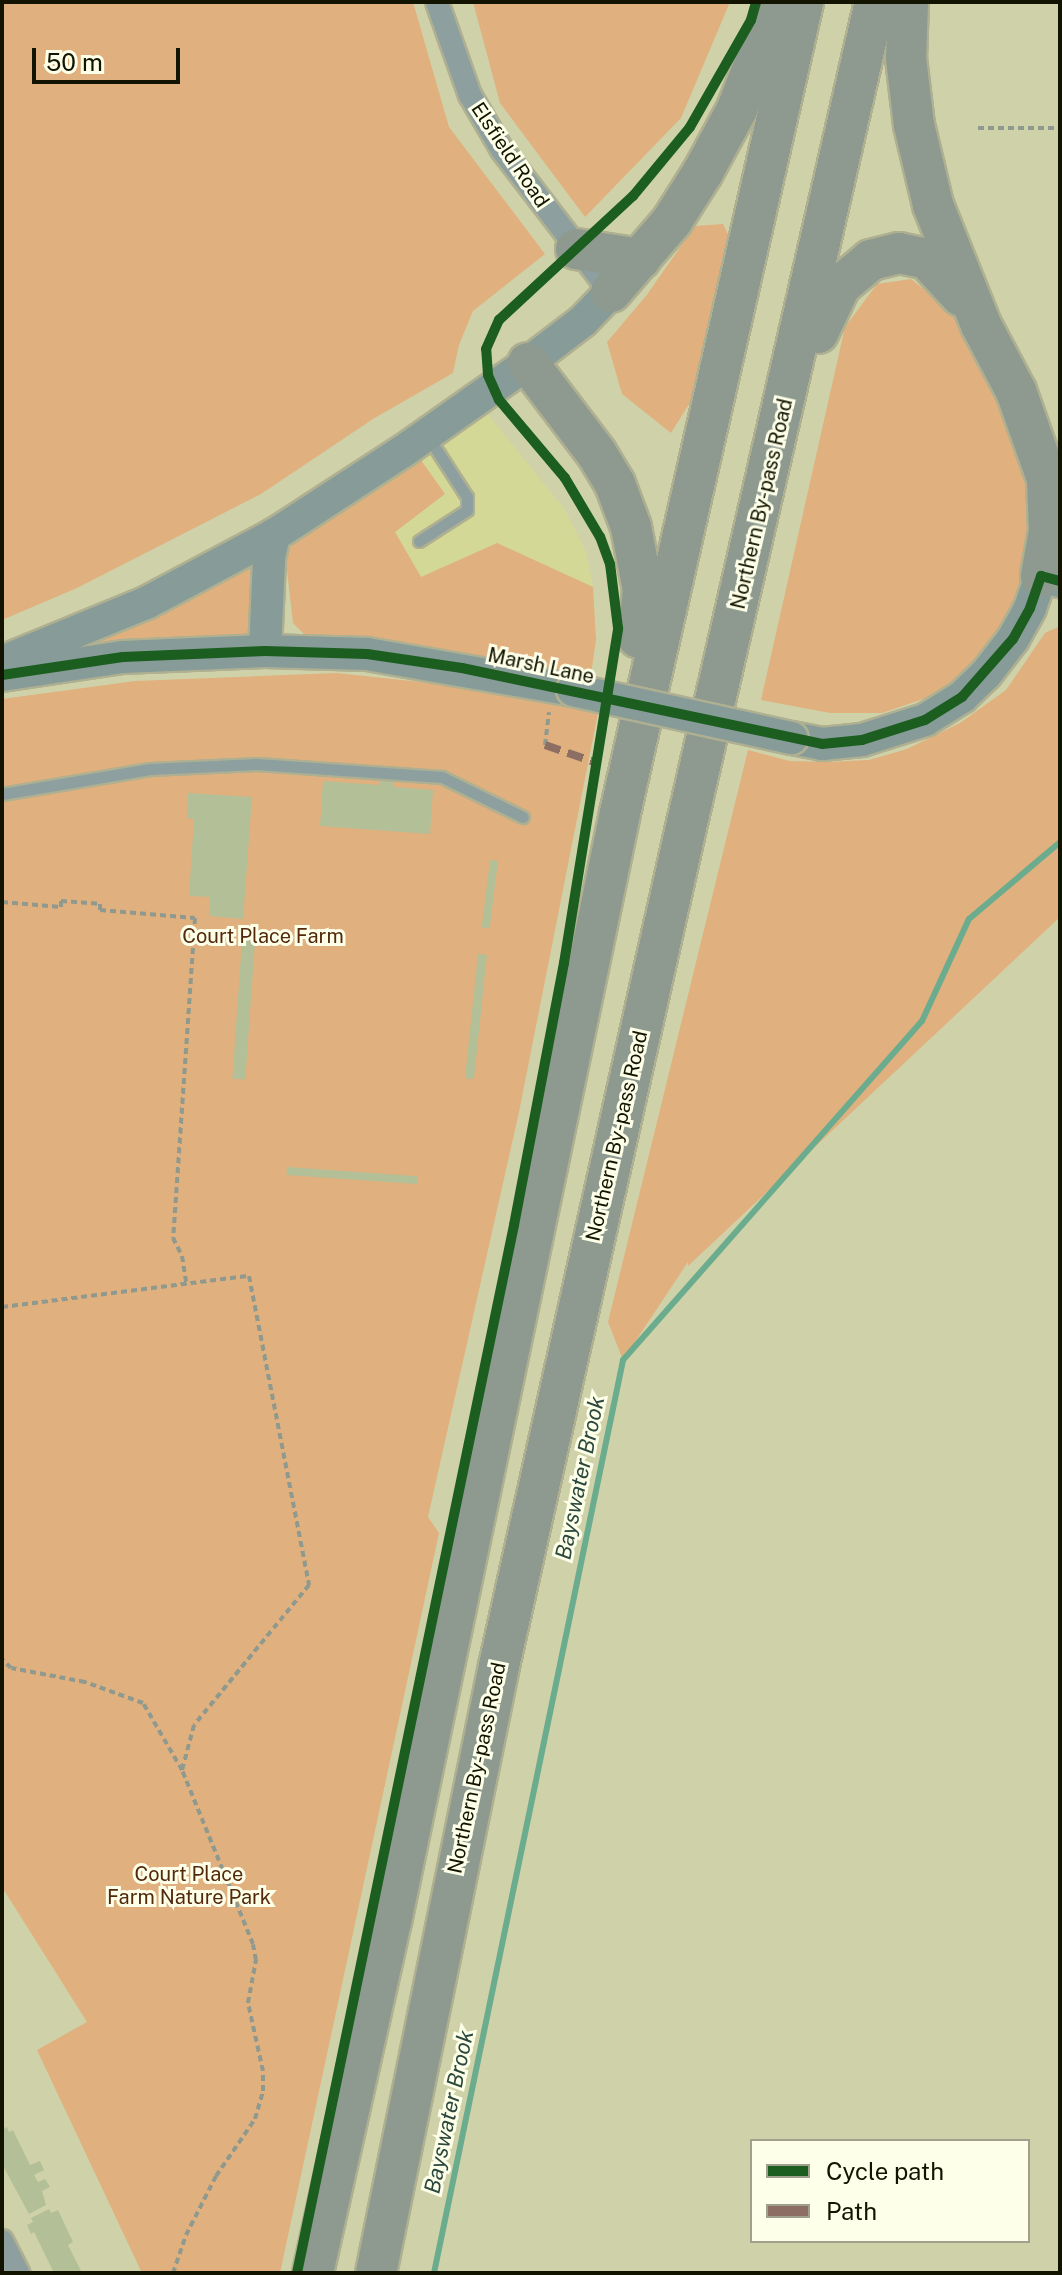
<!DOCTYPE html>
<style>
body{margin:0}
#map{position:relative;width:1062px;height:2275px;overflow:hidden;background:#cfd2a9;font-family:"Public Sans",sans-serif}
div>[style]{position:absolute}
.built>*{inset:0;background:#d3d897}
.green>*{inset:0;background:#e0b07e}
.stream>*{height:6px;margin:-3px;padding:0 3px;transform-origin:3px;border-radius:3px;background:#6cac8e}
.building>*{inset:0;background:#b2bf97;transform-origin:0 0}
.path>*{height:4px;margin-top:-2px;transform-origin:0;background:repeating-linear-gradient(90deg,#8f998d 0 6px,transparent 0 10px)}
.roads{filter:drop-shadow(2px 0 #aeb091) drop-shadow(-2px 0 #aeb091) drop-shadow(0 2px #aeb091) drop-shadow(0 -2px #aeb091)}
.lane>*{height:11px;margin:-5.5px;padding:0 5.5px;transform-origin:5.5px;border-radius:5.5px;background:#8e9fa0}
.street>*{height:22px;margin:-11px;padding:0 11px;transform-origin:11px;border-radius:11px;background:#8e9fa0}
.secondary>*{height:32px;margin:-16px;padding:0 16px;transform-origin:16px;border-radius:16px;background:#879b98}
.highway>*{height:40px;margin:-20px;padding:0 20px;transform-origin:20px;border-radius:20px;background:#8e9a8f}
.bridges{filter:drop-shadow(2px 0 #aeb091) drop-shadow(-2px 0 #aeb091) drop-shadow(0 2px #aeb091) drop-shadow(0 -2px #aeb091)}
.secondary-bridge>*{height:32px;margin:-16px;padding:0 16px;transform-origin:16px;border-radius:16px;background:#879b98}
.quiet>*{height:8px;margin-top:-4px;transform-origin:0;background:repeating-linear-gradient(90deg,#8d6e63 0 16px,transparent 0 24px)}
.cycleway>*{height:10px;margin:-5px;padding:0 5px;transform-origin:5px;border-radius:5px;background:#1b5e20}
span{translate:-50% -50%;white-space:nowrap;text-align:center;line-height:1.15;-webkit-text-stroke:6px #fdffe9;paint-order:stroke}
.street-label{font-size:20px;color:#131400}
.park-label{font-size:20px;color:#53290b}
.water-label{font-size:22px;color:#2b473e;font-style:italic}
.frame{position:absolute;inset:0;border:4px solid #131400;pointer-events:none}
.legend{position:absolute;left:750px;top:2139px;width:280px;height:104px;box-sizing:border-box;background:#fdffe9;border:2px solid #9fa18c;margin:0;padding:10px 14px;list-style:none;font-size:24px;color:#131400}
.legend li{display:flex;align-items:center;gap:16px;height:40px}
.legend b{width:40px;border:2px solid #9fa18c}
.scale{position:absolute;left:32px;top:48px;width:148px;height:36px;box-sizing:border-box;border:4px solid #131400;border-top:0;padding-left:10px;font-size:24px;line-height:28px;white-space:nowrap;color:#131400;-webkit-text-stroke:6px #fdffe9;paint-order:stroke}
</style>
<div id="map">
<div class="built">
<i style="clip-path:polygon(482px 407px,565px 510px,587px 554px,593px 587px,497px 543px,422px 578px,394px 532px,445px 494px,418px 456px)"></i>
</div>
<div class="green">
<i style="clip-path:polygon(2px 2px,413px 2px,449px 127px,545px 254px,473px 311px,459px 345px,453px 373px,373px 419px,261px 494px,77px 588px,2px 620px)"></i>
<i style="clip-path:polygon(473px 2px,730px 2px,681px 118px,585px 217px,500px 103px)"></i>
<i style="clip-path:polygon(723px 224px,737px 253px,691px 401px,671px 433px,622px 394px,607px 342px,646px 296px,695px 226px)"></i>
<i style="clip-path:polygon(911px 279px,968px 324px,1033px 485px,1018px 594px,991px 643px,944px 692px,882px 713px,830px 713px,761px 700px,845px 327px,877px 284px)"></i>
<i style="clip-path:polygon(418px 456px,445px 494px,395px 532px,421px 577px,497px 543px,593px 587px,596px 640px,591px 674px,304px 634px,293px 623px,285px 553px,302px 535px)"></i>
<i style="clip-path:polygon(257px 556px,253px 636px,35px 660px)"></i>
<i style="clip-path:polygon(1060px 626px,1060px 917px,688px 1266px,688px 1262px,623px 1360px,608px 1322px,748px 750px,790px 761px,828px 762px,869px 760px,907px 749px,960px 723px,1006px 690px,1045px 633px)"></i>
<i style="clip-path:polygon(336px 673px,459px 686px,598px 713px,519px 1112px,428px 1517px,439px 1533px,280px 2273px,142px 2273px,37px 2050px,87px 2022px,2px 1887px,2px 699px,135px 681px)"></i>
</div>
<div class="stream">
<i style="left:434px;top:2273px;width:932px;rotate:-78.3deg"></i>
<i style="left:623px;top:1360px;width:452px;rotate:-48.6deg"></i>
<i style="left:922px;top:1021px;width:112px;rotate:-65.3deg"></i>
<i style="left:969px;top:919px;width:119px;rotate:-40.2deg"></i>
</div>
<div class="building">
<i style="clip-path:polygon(379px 780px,394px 781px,394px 787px,433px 790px,430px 834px,320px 826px,323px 781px,379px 785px)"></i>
<i style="clip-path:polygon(188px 793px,252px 797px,243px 919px,209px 916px,210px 897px,189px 896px,194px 819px,187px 818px)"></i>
<i style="left:490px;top:860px;width:8px;height:68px;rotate:7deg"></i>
<i style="left:243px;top:926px;width:13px;height:153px;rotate:4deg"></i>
<i style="left:478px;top:954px;width:9px;height:125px;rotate:6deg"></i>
<i style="left:287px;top:1167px;width:131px;height:8px;rotate:4deg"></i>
<i style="clip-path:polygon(7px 2127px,9px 2132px,13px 2130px,30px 2165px,40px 2161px,44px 2170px,34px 2175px,38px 2182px,45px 2179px,50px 2187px,42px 2191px,46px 2205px,29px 2214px,2px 2164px,2px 2130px)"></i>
<i style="clip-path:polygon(49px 2209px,51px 2213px,58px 2210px,73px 2242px,68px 2245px,82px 2273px,54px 2273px,34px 2232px,31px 2234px,27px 2225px,33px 2222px,31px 2218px)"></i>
</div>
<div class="path">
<i style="left:978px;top:128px;width:82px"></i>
<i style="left:545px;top:745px;width:33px;rotate:-83deg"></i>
<i style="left:2px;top:902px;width:59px;rotate:4.8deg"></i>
<i style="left:61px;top:907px;width:6px;rotate:-90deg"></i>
<i style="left:61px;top:901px;width:39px;rotate:4deg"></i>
<i style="left:100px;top:904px;width:6px;rotate:90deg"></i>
<i style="left:100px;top:910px;width:95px;rotate:4.8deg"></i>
<i style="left:195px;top:918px;width:321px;rotate:93.9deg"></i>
<i style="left:173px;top:1238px;width:20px;rotate:63deg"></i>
<i style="left:182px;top:1256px;width:30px;rotate:81deg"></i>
<i style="left:2px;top:1307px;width:249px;rotate:-7.2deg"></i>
<i style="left:249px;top:1276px;width:315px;rotate:79deg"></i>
<i style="left:309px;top:1585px;width:181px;rotate:129.4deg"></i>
<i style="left:194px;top:1725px;width:47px;rotate:104.9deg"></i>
<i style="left:182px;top:1770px;width:78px;rotate:-120.2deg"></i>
<i style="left:143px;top:1703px;width:62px;rotate:-160.1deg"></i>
<i style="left:85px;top:1682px;width:75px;rotate:-169.3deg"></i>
<i style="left:11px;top:1668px;width:13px;rotate:-135deg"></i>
<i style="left:173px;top:2273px;width:40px;rotate:-71.1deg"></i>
<i style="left:186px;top:2235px;width:66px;rotate:-63deg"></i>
<i style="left:216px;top:2176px;width:69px;rotate:-55.6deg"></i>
<i style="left:255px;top:2119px;width:29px;rotate:-74deg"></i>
<i style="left:263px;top:2091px;width:20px;rotate:-90deg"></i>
<i style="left:263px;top:2071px;width:70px;rotate:-102.4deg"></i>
<i style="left:248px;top:2003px;width:44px;rotate:-79.5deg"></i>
<i style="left:256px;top:1960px;width:16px;rotate:-101deg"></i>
<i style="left:253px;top:1944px;width:188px;rotate:-112.2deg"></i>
</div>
<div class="roads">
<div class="lane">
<i style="left:419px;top:541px;width:57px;rotate:-32.9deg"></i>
<i style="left:467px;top:510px;width:13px;rotate:-90deg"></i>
<i style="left:467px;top:497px;width:70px;rotate:-122.8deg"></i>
<i style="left:2px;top:794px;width:150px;rotate:-9.6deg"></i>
<i style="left:150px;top:769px;width:107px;rotate:-2.7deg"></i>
<i style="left:257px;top:764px;width:185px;rotate:4deg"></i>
<i style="left:442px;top:777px;width:90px;rotate:26.3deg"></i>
</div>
<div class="street">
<i style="left:437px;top:2px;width:99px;rotate:70.5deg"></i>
<i style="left:470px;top:95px;width:64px;rotate:59.8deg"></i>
<i style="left:502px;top:150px;width:179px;rotate:52.5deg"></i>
<i style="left:2px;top:2241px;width:36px;rotate:63deg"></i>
</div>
<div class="secondary">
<i style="left:265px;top:651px;width:93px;rotate:-87.5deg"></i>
<i style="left:269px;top:558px;width:24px;rotate:-78deg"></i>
<i style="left:2px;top:662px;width:156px;rotate:-22.3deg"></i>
<i style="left:146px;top:603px;width:145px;rotate:-28deg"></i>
<i style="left:274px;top:535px;width:153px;rotate:-33deg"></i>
<i style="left:402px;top:452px;width:154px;rotate:-35.2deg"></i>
<i style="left:528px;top:363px;width:69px;rotate:-37.4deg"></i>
<i style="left:583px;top:321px;width:40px;rotate:-46deg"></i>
<i style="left:2px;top:675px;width:122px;rotate:-8.5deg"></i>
<i style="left:123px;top:657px;width:142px;rotate:-2.4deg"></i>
<i style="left:265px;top:651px;width:102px;rotate:1.7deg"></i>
<i style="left:367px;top:654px;width:209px;rotate:9.9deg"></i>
<i style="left:792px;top:738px;width:31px;rotate:11deg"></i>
<i style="left:822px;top:744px;width:40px;rotate:-5.7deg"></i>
<i style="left:862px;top:740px;width:66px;rotate:-17.6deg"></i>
<i style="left:925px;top:720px;width:44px;rotate:-31.9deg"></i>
<i style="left:962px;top:697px;width:33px;rotate:-44deg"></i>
<i style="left:986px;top:674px;width:44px;rotate:-52.4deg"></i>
<i style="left:1013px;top:639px;width:35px;rotate:-61deg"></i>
<i style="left:1030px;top:608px;width:34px;rotate:-71deg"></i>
<i style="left:1041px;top:576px;width:20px;rotate:15deg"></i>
</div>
<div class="highway">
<i style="left:908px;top:2px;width:56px;rotate:92deg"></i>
<i style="left:906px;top:58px;width:67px;rotate:83.2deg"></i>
<i style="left:914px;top:125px;width:82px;rotate:76.6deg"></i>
<i style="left:933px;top:205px;width:129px;rotate:68.2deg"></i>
<i style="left:981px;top:325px;width:75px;rotate:62.1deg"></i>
<i style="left:1016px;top:391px;width:93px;rotate:70.6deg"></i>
<i style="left:1047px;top:479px;width:52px;rotate:87.8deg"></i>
<i style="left:1049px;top:531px;width:46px;rotate:100.1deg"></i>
<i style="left:576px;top:249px;width:65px;rotate:8.9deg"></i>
<i style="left:611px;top:292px;width:94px;rotate:-49.3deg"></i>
<i style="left:672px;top:221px;width:58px;rotate:-57.7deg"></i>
<i style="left:703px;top:172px;width:72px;rotate:-61.6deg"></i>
<i style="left:737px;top:109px;width:115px;rotate:-69deg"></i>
<i style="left:818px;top:333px;width:52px;rotate:-64.9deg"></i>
<i style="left:840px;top:286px;width:40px;rotate:-40deg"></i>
<i style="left:871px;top:260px;width:29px;rotate:-14deg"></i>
<i style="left:899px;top:253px;width:29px;rotate:12deg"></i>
<i style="left:927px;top:259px;width:50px;rotate:47.4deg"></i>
<i style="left:528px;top:363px;width:114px;rotate:52.8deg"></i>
<i style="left:597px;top:454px;width:35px;rotate:59deg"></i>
<i style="left:615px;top:484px;width:46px;rotate:69.6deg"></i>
<i style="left:631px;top:527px;width:64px;rotate:79.2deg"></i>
<i style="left:643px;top:590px;width:48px;rotate:95.9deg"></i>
<i style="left:313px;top:2273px;width:360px;rotate:-77.5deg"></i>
<i style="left:391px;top:1922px;width:1132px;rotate:-78.33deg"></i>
<i style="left:620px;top:813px;width:831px;rotate:-77.28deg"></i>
<i style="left:376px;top:2273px;width:619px;rotate:-78.54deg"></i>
<i style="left:499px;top:1666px;width:864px;rotate:-77.43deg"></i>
<i style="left:687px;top:823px;width:842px;rotate:-77.1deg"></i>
</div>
</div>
<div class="bridges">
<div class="secondary-bridge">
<i style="left:573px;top:690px;width:224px;rotate:12.4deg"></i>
</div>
</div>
<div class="quiet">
<i style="left:545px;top:745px;width:52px;rotate:19.1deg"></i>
</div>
<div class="cycleway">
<i style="left:2px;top:675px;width:122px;rotate:-8.5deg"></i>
<i style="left:123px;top:657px;width:142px;rotate:-2.4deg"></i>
<i style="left:265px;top:651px;width:102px;rotate:1.7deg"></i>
<i style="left:367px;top:654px;width:96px;rotate:8.4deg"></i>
<i style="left:462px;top:668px;width:368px;rotate:11.9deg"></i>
<i style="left:822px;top:744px;width:40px;rotate:-5.7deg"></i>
<i style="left:862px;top:740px;width:66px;rotate:-17.6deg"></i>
<i style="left:925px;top:720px;width:44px;rotate:-31.9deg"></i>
<i style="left:962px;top:697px;width:77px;rotate:-48.7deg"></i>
<i style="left:1013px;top:639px;width:35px;rotate:-61deg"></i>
<i style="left:1030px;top:608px;width:34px;rotate:-71deg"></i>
<i style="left:1041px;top:576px;width:20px;rotate:15deg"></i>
<i style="left:297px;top:2273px;width:1070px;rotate:-78.3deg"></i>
<i style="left:514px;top:1225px;width:267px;rotate:-79.2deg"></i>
<i style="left:564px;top:963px;width:339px;rotate:-80.8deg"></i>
<i style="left:618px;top:628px;width:64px;rotate:-97.1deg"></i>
<i style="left:610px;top:564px;width:29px;rotate:-110deg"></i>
<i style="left:600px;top:537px;width:69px;rotate:-120.7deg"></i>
<i style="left:565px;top:478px;width:102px;rotate:-130.2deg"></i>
<i style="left:499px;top:400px;width:27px;rotate:-114deg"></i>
<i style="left:488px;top:375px;width:26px;rotate:-94deg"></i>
<i style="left:486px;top:349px;width:32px;rotate:-66deg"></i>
<i style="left:499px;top:320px;width:183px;rotate:-42.8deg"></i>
<i style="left:633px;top:196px;width:89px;rotate:-50.4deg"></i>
<i style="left:690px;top:127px;width:123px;rotate:-60.3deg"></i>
<i style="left:751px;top:20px;width:19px;rotate:-74deg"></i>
</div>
<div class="street-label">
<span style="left:510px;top:155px;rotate:56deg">Elsfield Road</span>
<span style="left:762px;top:504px;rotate:-77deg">Northern By-pass Road</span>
<span style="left:541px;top:666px;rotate:12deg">Marsh Lane</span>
<span style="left:617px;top:1136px;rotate:-77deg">Northern By-pass Road</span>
<span style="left:477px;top:1768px;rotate:-78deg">Northern By-pass Road</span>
</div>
<div class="park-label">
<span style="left:263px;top:936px">Court Place Farm</span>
<span style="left:189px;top:1886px">Court Place<br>Farm Nature Park</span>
</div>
<div class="water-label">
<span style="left:580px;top:1478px;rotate:-78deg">Bayswater Brook</span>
<span style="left:449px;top:2112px;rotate:-78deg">Bayswater Brook</span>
</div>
<div class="frame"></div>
<ul class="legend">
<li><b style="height:10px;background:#1b5e20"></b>Cycle path</li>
<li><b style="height:10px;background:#8d6e63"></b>Path</li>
</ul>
<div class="scale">50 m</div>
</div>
